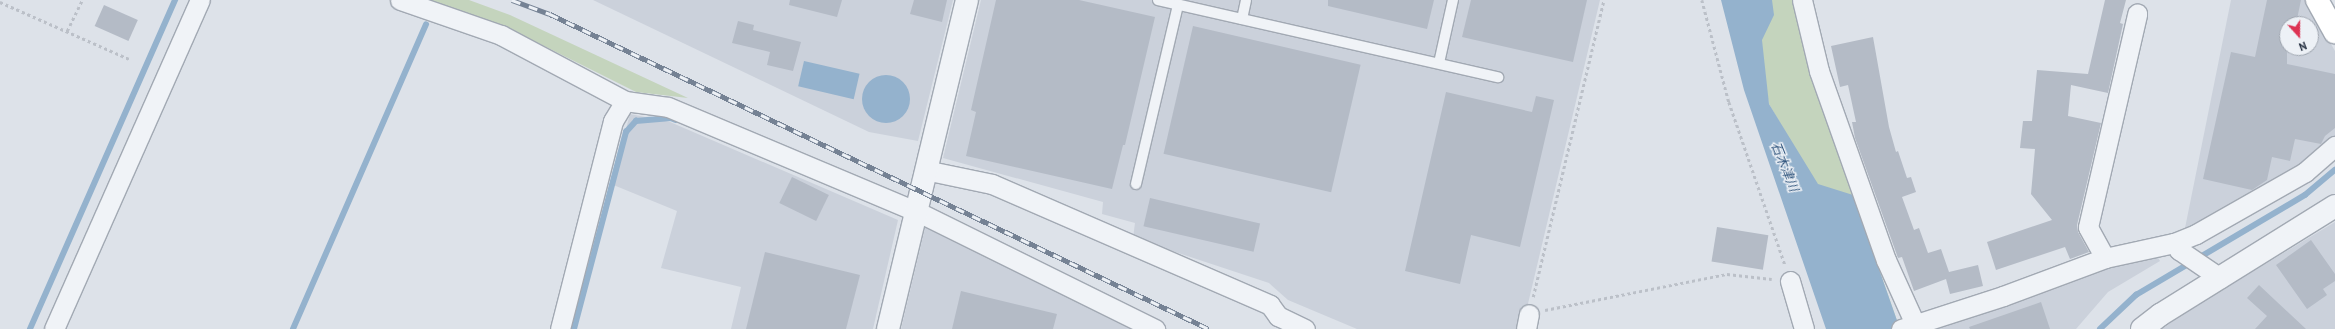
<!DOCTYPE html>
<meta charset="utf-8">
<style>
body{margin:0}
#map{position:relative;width:2335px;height:329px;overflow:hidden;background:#dde2e9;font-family:"PT Sans","Noto Sans JP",sans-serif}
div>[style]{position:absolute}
.built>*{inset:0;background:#cbd1db}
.green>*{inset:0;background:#c4d4bd}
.water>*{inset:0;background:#94b2cd;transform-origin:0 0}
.round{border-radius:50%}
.stream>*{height:5.5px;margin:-2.75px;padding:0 2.75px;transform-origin:2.75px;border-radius:2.75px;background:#94b2cd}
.building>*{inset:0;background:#b4bbc6;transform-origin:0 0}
.path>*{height:2.5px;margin-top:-1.25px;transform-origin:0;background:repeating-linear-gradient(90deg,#bbc0c8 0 3px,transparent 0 6px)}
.roads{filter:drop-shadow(1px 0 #a2a9b3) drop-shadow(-1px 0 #a2a9b3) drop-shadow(0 1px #a2a9b3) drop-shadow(0 -1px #a2a9b3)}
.service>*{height:10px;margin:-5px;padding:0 5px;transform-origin:5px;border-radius:5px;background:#f0f3f7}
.minor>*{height:19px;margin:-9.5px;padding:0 9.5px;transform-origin:9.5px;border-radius:9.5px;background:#f0f3f7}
.tertiary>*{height:22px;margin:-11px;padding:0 11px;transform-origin:11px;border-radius:11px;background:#f0f3f7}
.trunk>*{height:22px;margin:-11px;padding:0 11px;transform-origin:11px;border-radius:11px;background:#fff}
.rail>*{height:4.5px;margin-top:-2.25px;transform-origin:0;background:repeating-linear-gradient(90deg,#edf1f6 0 9px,#758294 0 18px);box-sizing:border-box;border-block:1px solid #758294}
span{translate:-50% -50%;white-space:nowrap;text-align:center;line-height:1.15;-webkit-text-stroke:3px #edf1f6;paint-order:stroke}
.water-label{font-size:13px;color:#2b517a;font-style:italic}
.north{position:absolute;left:2279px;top:16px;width:40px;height:40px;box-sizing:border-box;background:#edf1f6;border:1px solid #9da4ae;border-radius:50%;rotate:159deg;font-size:11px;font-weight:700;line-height:16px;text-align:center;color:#253041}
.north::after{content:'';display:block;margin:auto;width:14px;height:18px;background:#dd3353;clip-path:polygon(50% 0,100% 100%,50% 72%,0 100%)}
</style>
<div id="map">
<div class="built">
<i style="clip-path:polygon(593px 0,953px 0,918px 141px,869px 132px)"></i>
<i style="clip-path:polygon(981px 0,1600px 0,1522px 329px,1357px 329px,1288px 300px,1269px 283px,1133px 238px,1135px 223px,1102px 214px,1103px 202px,943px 158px)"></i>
<i style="clip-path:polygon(evenodd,2231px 0,2306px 0,2335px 51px,2335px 143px,2302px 169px,2184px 233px,2231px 0,2287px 24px,2311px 24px,2311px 48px,2287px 48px,2287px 24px)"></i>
<i style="clip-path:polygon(630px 114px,670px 122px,898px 220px,873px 329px,731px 329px,741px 287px,661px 268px,677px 211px,611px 184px)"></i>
<i style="clip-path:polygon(2335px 222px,2335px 329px,2162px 329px,2187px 311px)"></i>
<i style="clip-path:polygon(926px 224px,1140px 329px,901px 329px)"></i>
<i style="clip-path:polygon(2154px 251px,2160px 261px,2108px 292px,2076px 329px,1923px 329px,2112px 262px)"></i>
</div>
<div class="green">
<i style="clip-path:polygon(426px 0,469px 0,510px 15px,688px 98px,636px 92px,506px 27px)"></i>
<i style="clip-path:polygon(1748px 0,1793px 0,1806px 60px,1900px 329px,1769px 104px)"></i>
</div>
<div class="water">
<i style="clip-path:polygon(1721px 0,1772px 0,1774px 15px,1762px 40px,1769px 104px,1818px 184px,1853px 195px,1900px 329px,1826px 329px,1744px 90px)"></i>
<i style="left:804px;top:61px;width:57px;height:26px;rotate:13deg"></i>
<i class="round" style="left:862px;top:75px;width:48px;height:48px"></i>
</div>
<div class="stream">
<i style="left:30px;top:329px;width:360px;rotate:-66.2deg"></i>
<i style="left:293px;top:329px;width:332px;rotate:-66.4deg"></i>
<i style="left:574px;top:329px;width:204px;rotate:-75.2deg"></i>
<i style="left:626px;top:132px;width:15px;rotate:-48deg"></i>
<i style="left:636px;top:121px;width:35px;rotate:-5deg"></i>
<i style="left:671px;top:118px;width:5px;rotate:22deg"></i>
<i style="left:2100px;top:329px;width:50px;rotate:-43.4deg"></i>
<i style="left:2136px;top:295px;width:196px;rotate:-30.6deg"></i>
<i style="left:2305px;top:195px;width:39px;rotate:-40deg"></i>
</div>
<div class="building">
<i style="clip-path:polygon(790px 0,842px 0,837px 17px,789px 5px)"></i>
<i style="clip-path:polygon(914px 0,947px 0,942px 22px,910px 14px)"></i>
<i style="clip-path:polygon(996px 0,1079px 0,1155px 17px,1125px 145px,1123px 145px,1112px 189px,966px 156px,976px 112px,971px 110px)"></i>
<i style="clip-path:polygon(1328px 0,1434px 0,1427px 29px,1328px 6px)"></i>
<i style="clip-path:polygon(1471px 0,1587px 0,1573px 62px,1462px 37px)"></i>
<i style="clip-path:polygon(2105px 0,2126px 0,2120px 23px,2123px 24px,2108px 93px,2071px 85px,2068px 116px,2101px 123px,2077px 225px,2078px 232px,2089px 252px,2070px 259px,2065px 247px,1996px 270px,1987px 242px,2052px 220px,2031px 194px,2035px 149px,2020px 148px,2023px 121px,2032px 121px,2037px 70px,2088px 74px)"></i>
<i style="clip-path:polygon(2267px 0,2301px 0,2296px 24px,2287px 24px,2287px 64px,2335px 74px,2335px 128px,2325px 136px,2321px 144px,2295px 139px,2290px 161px,2272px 157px,2267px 180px,2252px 190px,2203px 179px,2231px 52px,2255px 57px)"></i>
<i style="left:104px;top:5px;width:37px;height:23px;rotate:24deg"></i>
<i style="clip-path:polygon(738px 21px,754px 25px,753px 30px,801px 42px,793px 71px,767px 65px,770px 52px,732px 43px)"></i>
<i style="left:1193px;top:26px;width:172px;height:131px;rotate:13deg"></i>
<i style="clip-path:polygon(1873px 37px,1889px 127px,1896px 152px,1898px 151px,1907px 178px,1911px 177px,1916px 192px,1902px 197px,1914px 230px,1919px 228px,1928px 253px,1941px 249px,1949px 272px,1978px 265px,1983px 286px,1950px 294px,1946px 279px,1914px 291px,1902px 257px,1898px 258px,1855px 138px,1852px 122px,1856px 122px,1848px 85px,1840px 87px,1831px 46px)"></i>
<i style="clip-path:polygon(1446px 92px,1532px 112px,1536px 96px,1554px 100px,1520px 247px,1471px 235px,1460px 284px,1405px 271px)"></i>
<i style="left:792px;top:177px;width:41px;height:29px;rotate:26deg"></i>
<i style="left:1150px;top:198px;width:113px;height:29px;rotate:13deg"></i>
<i style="left:1717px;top:227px;width:52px;height:35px;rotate:9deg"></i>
<i style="clip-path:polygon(2311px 240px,2335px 274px,2335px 281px,2323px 289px,2327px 295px,2307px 309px,2276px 265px)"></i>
<i style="clip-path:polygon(765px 252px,860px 275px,846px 329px,746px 329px)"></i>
<i style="clip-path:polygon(2259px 285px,2306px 329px,2255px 329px,2267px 316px,2247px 298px)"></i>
<i style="clip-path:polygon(961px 291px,1057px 314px,1053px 329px,952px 329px)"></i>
<i style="clip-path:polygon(2041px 302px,2050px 329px,1970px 329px,1969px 327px)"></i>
</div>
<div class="path">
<i style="left:1702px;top:0;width:106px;rotate:75.2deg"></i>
<i style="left:1729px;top:102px;width:172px;rotate:71deg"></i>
<i style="left:0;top:2px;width:141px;rotate:23.8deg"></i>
<i style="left:67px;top:31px;width:34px;rotate:-64deg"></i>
<i style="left:1533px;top:297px;width:305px;rotate:-76.6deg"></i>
<i style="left:1545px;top:310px;width:186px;rotate:-11.2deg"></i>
<i style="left:1727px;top:274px;width:45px;rotate:6.3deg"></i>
</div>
<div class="roads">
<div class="service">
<i style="left:1158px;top:0;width:349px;rotate:12.8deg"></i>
<i style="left:1242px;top:19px;width:19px;rotate:-78deg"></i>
<i style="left:1439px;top:63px;width:65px;rotate:-77.5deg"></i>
<i style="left:1136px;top:184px;width:184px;rotate:-76.8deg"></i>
</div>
<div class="minor">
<i style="left:400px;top:0;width:107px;rotate:19.1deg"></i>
<i style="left:501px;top:35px;width:140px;rotate:28deg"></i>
<i style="left:625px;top:101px;width:43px;rotate:7.9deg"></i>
<i style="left:668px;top:107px;width:269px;rotate:22.8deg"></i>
<i style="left:916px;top:211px;width:267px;rotate:26.3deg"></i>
<i style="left:1802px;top:0;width:73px;rotate:76.5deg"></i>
<i style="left:1819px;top:71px;width:201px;rotate:70.5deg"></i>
<i style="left:1886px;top:260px;width:70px;rotate:65.6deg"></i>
<i style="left:925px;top:170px;width:68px;rotate:11.8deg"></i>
<i style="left:992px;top:184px;width:303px;rotate:23.5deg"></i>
<i style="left:1270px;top:305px;width:14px;rotate:54deg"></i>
<i style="left:1278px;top:316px;width:30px;rotate:26deg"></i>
<i style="left:2174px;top:243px;width:9px;rotate:54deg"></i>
<i style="left:2179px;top:250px;width:50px;rotate:34.3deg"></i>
<i style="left:2105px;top:258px;width:35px;rotate:-119deg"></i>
<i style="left:2088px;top:227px;width:219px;rotate:-77deg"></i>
<i style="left:1790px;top:281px;width:50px;rotate:73.7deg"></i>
<i style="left:54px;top:329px;width:360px;rotate:-66.1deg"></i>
<i style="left:560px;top:329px;width:215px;rotate:-75.7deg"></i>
<i style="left:613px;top:121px;width:23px;rotate:-59deg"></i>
<i style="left:1526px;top:329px;width:15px;rotate:-79deg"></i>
<i style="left:1901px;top:329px;width:107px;rotate:-17.9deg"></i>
<i style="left:2003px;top:296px;width:109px;rotate:-20.4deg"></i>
<i style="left:2105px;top:258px;width:71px;rotate:-12.3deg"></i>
<i style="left:2174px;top:243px;width:24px;rotate:-22deg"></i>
<i style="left:2196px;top:234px;width:125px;rotate:-29.6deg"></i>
<i style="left:2305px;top:172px;width:40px;rotate:-41deg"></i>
</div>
<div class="tertiary">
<i style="left:888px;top:329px;width:338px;rotate:-76.5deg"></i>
<i style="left:2142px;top:329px;width:23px;rotate:-38deg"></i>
<i style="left:2160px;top:315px;width:206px;rotate:-31.9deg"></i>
</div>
<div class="trunk">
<i style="left:2317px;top:0;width:37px;rotate:61deg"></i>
</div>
</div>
<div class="rail">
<i style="left:512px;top:0;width:40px;rotate:20.2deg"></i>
<i style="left:550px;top:14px;width:730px;rotate:25.55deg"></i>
</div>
<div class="water-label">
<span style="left:1784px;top:167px;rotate:68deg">石木津川</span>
</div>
<div class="north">N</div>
</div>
